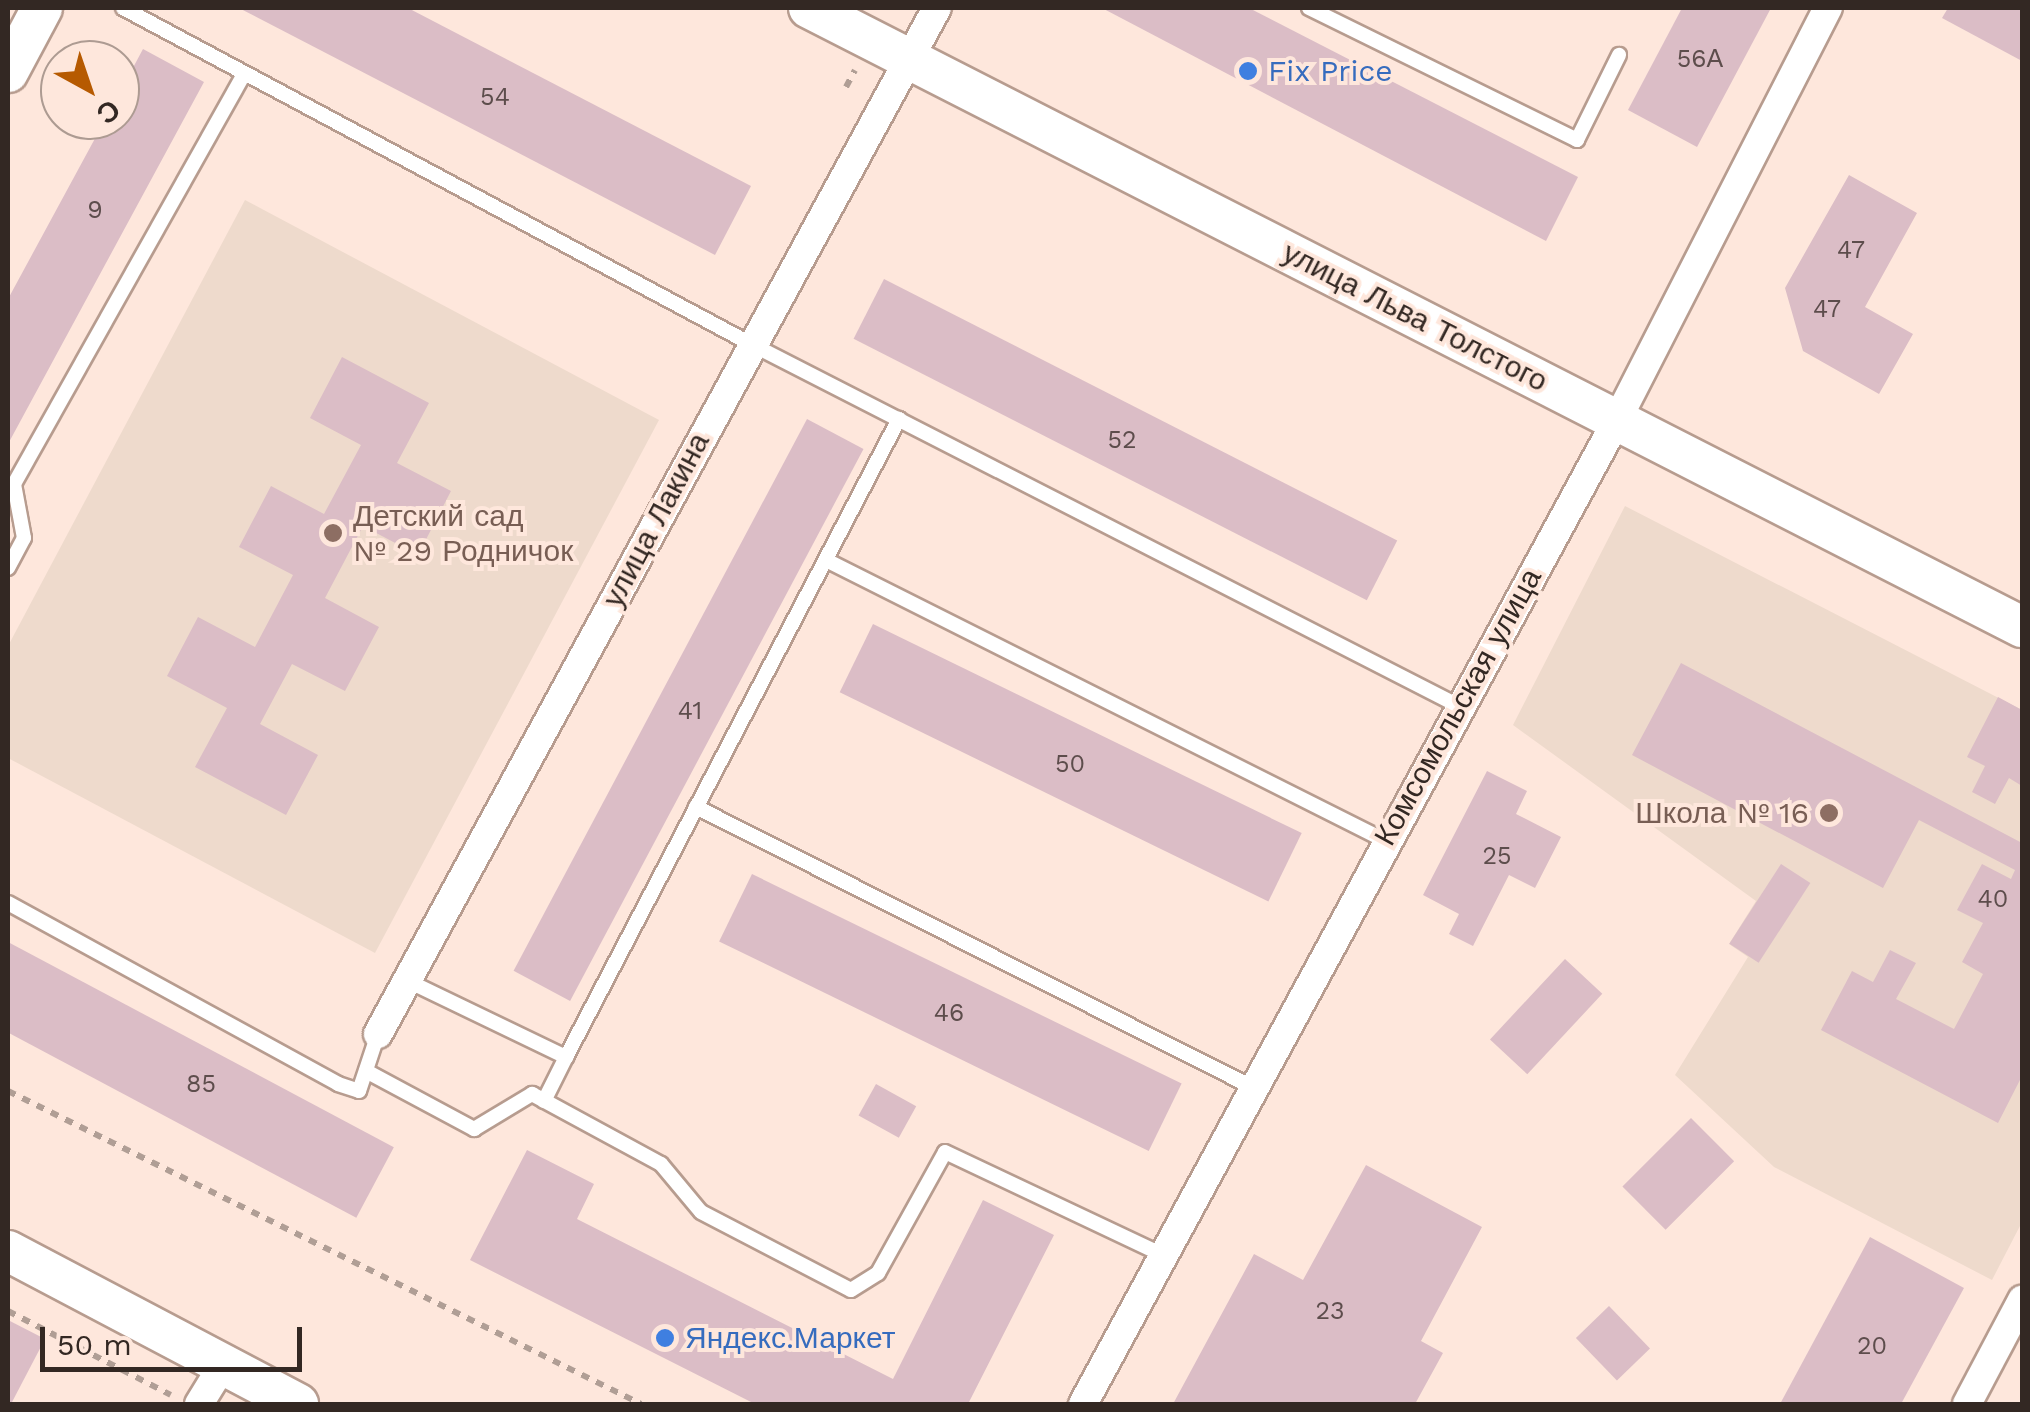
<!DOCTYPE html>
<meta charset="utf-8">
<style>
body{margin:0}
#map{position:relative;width:2030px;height:1412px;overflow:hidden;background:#fee7dc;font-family:"Work Sans",sans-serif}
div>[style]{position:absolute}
.education>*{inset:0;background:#eedacc}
.building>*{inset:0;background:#dbbdc6;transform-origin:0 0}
.path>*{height:6px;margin-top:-3px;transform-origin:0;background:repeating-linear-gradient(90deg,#b09e95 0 8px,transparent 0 16px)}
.roads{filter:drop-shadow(2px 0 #b79c8f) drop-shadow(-2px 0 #b79c8f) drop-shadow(0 2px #b79c8f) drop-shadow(0 -2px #b79c8f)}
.lane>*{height:14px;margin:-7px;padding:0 7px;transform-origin:7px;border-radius:7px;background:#fff}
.street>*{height:28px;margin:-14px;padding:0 14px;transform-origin:14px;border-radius:14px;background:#fff}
.secondary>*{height:40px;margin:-20px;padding:0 20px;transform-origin:20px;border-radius:20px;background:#fff}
.dots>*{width:28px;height:28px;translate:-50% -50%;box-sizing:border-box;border:5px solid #fee7dc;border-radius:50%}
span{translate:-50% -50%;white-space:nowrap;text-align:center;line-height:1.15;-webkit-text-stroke:8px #fee7dc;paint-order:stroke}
.number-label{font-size:25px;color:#5d4d4c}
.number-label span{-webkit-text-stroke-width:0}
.shop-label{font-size:30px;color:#366cbe}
.left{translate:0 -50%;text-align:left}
.street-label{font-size:30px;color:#332823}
.education-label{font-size:30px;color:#785e54}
.right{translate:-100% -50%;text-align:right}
.frame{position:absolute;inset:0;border:10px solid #332823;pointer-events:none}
.north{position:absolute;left:40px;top:40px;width:100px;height:100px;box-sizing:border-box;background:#fee7dc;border:2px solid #ad9b92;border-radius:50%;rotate:140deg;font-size:28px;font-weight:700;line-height:40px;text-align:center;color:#332823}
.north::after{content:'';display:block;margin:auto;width:35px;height:45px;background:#b65a01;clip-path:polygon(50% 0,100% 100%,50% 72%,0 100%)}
.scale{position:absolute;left:40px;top:1327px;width:262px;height:45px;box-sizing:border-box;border:5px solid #332823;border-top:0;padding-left:12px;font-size:30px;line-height:35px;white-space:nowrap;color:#332823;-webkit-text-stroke:8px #fee7dc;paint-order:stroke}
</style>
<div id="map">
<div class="education">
<i style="clip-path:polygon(245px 200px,659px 420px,375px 953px,8px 758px,8px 646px)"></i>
<i style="clip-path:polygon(1625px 506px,2022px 710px,2022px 1222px,1992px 1280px,1774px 1167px,1675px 1075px,1748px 957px,1729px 944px,1756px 901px,1513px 725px)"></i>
</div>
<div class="building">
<i style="clip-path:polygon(239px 8px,408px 8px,751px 186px,715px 255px)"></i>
<i style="clip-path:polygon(1102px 8px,1249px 8px,1578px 177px,1546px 241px)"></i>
<i style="clip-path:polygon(1682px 8px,1771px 8px,1697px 147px,1628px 110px)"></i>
<i style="clip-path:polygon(1948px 8px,2022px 8px,2022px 61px,1942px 18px)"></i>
<i style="clip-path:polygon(143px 49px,204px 82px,8px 444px,8px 299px,105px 120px,120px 120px,120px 92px)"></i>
<i style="clip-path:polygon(1849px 175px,1917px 213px,1865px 307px,1913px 334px,1879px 394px,1803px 351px,1785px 288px)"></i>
<i style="left:884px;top:279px;width:576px;height:67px;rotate:27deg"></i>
<i style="clip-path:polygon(342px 357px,429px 403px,397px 463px,451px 491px,418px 555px,363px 526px,325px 598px,379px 627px,345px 691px,292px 664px,260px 724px,318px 755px,286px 815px,195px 767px,227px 708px,167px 676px,198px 617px,255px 647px,293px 575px,239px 547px,271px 486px,324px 514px,361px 445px,310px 418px)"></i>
<i style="left:807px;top:419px;width:64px;height:625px;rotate:28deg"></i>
<i style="left:873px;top:624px;width:477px;height:76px;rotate:26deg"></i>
<i style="clip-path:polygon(1681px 663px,2022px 843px,2022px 1076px,1998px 1123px,1821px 1030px,1852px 971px,1873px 982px,1890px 950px,1916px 963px,1896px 999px,1954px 1029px,1983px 974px,1962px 962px,1983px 923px,1957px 910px,1982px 864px,2011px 879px,2015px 870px,1919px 820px,1883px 888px,1632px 755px)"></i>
<i style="clip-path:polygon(1998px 697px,2022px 710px,2022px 786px,2009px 778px,1995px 804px,1972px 792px,1985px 766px,1967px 757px)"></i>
<i style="clip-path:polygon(1487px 771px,1527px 791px,1516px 814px,1561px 837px,1535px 888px,1509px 875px,1473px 946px,1449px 934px,1459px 914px,1423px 895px)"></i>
<i style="left:1781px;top:864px;width:35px;height:95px;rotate:33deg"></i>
<i style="left:752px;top:874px;width:478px;height:75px;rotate:26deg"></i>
<i style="left:8px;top:942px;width:437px;height:80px;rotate:28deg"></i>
<i style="left:1565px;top:959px;width:51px;height:110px;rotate:43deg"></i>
<i style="left:876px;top:1084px;width:46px;height:36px;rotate:29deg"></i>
<i style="left:1691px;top:1118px;width:61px;height:97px;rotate:45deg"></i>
<i style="clip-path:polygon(527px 1150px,594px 1184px,577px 1219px,893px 1379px,983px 1200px,1054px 1235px,968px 1404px,755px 1404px,470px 1260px)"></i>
<i style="clip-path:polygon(1366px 1165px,1482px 1227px,1421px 1341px,1443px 1353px,1415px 1404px,1173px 1404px,1254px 1254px,1303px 1280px)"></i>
<i style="clip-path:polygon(1870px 1237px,1964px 1288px,1901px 1404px,1780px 1404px)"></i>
<i style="left:1609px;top:1306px;width:59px;height:46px;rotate:46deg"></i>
<i style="clip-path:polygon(8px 1320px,45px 1339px,11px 1404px,8px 1404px)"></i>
</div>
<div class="path">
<i style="left:846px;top:87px;width:19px;rotate:-62deg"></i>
<i style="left:8px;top:1091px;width:706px;rotate:26.31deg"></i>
<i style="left:8px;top:1311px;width:183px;rotate:27.3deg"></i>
</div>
<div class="roads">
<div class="lane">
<i style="left:123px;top:8px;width:712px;rotate:28.15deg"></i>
<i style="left:751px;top:344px;width:795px;rotate:27.08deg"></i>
<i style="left:1309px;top:8px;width:299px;rotate:26.2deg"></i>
<i style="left:1577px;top:140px;width:95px;rotate:-63.7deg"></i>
<i style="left:826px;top:560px;width:627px;rotate:26.65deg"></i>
<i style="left:8px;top:568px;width:34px;rotate:-62deg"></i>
<i style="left:24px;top:538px;width:55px;rotate:-100.5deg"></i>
<i style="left:14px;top:484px;width:467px;rotate:-60.7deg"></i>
<i style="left:696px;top:807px;width:623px;rotate:26.73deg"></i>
<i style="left:8px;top:903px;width:376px;rotate:28.7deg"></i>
<i style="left:338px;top:1084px;width:22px;rotate:18deg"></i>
<i style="left:359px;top:1091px;width:60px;rotate:-71.6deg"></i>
<i style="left:406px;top:980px;width:178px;rotate:25.7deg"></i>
<i style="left:566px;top:1057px;width:720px;rotate:-62.44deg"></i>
<i style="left:366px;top:1071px;width:123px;rotate:28.2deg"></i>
<i style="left:474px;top:1129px;width:68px;rotate:-31.1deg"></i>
<i style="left:532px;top:1094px;width:147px;rotate:28.5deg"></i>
<i style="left:661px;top:1164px;width:62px;rotate:50.2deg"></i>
<i style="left:701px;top:1212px;width:169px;rotate:27.5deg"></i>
<i style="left:851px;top:1290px;width:32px;rotate:-32deg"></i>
<i style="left:878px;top:1273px;width:138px;rotate:-61deg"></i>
<i style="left:945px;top:1152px;width:239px;rotate:25.3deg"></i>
<i style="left:544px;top:1101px;width:49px;rotate:-63.4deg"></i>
</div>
<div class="street">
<i style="left:378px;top:1034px;width:1168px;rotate:-61.42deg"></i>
<i style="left:199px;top:1404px;width:46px;rotate:-58.4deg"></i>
<i style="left:1083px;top:1404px;width:1120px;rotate:-61.51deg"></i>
<i style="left:1617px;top:420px;width:463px;rotate:-62.9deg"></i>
<i style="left:1967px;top:1404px;width:118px;rotate:-62.1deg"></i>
</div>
<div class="secondary">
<i style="left:809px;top:8px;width:1362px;rotate:27.04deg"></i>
<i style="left:8px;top:72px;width:72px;rotate:-62deg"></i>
<i style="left:8px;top:1251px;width:328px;rotate:27.8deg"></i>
</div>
</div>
<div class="dots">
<i style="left:1248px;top:71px;background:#3f7fe0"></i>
<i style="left:333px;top:533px;background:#8d6e63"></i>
<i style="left:1829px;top:813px;background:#8d6e63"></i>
<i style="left:665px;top:1338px;background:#3f7fe0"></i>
</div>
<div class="number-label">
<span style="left:1700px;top:59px">56А</span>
<span style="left:495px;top:97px">54</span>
<span style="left:95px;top:210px">9</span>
<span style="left:1851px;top:250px">47</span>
<span style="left:1827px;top:309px">47</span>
<span style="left:1122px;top:440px">52</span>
<span style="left:690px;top:711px">41</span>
<span style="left:1070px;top:764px">50</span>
<span style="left:1497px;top:856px">25</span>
<span style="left:1993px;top:899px">40</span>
<span style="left:949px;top:1013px">46</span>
<span style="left:201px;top:1084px">85</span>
<span style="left:1330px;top:1311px">23</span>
<span style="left:1872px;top:1346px">20</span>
</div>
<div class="shop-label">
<span class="left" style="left:1268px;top:71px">Fix Price</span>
<span class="left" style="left:685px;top:1338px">Яндекс.Маркет</span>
</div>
<div class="street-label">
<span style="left:1415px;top:317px;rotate:27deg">улица Льва Толстого</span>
<span style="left:656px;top:520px;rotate:-62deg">улица Лакина</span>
<span style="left:1458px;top:707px;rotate:-61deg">Комсомольская улица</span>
</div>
<div class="education-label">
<span class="left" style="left:353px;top:533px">Детский сад<br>№ 29 Родничок</span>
<span class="right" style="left:1809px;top:813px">Школа № 16</span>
</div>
<div class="frame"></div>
<div class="north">С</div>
<div class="scale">50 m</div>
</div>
